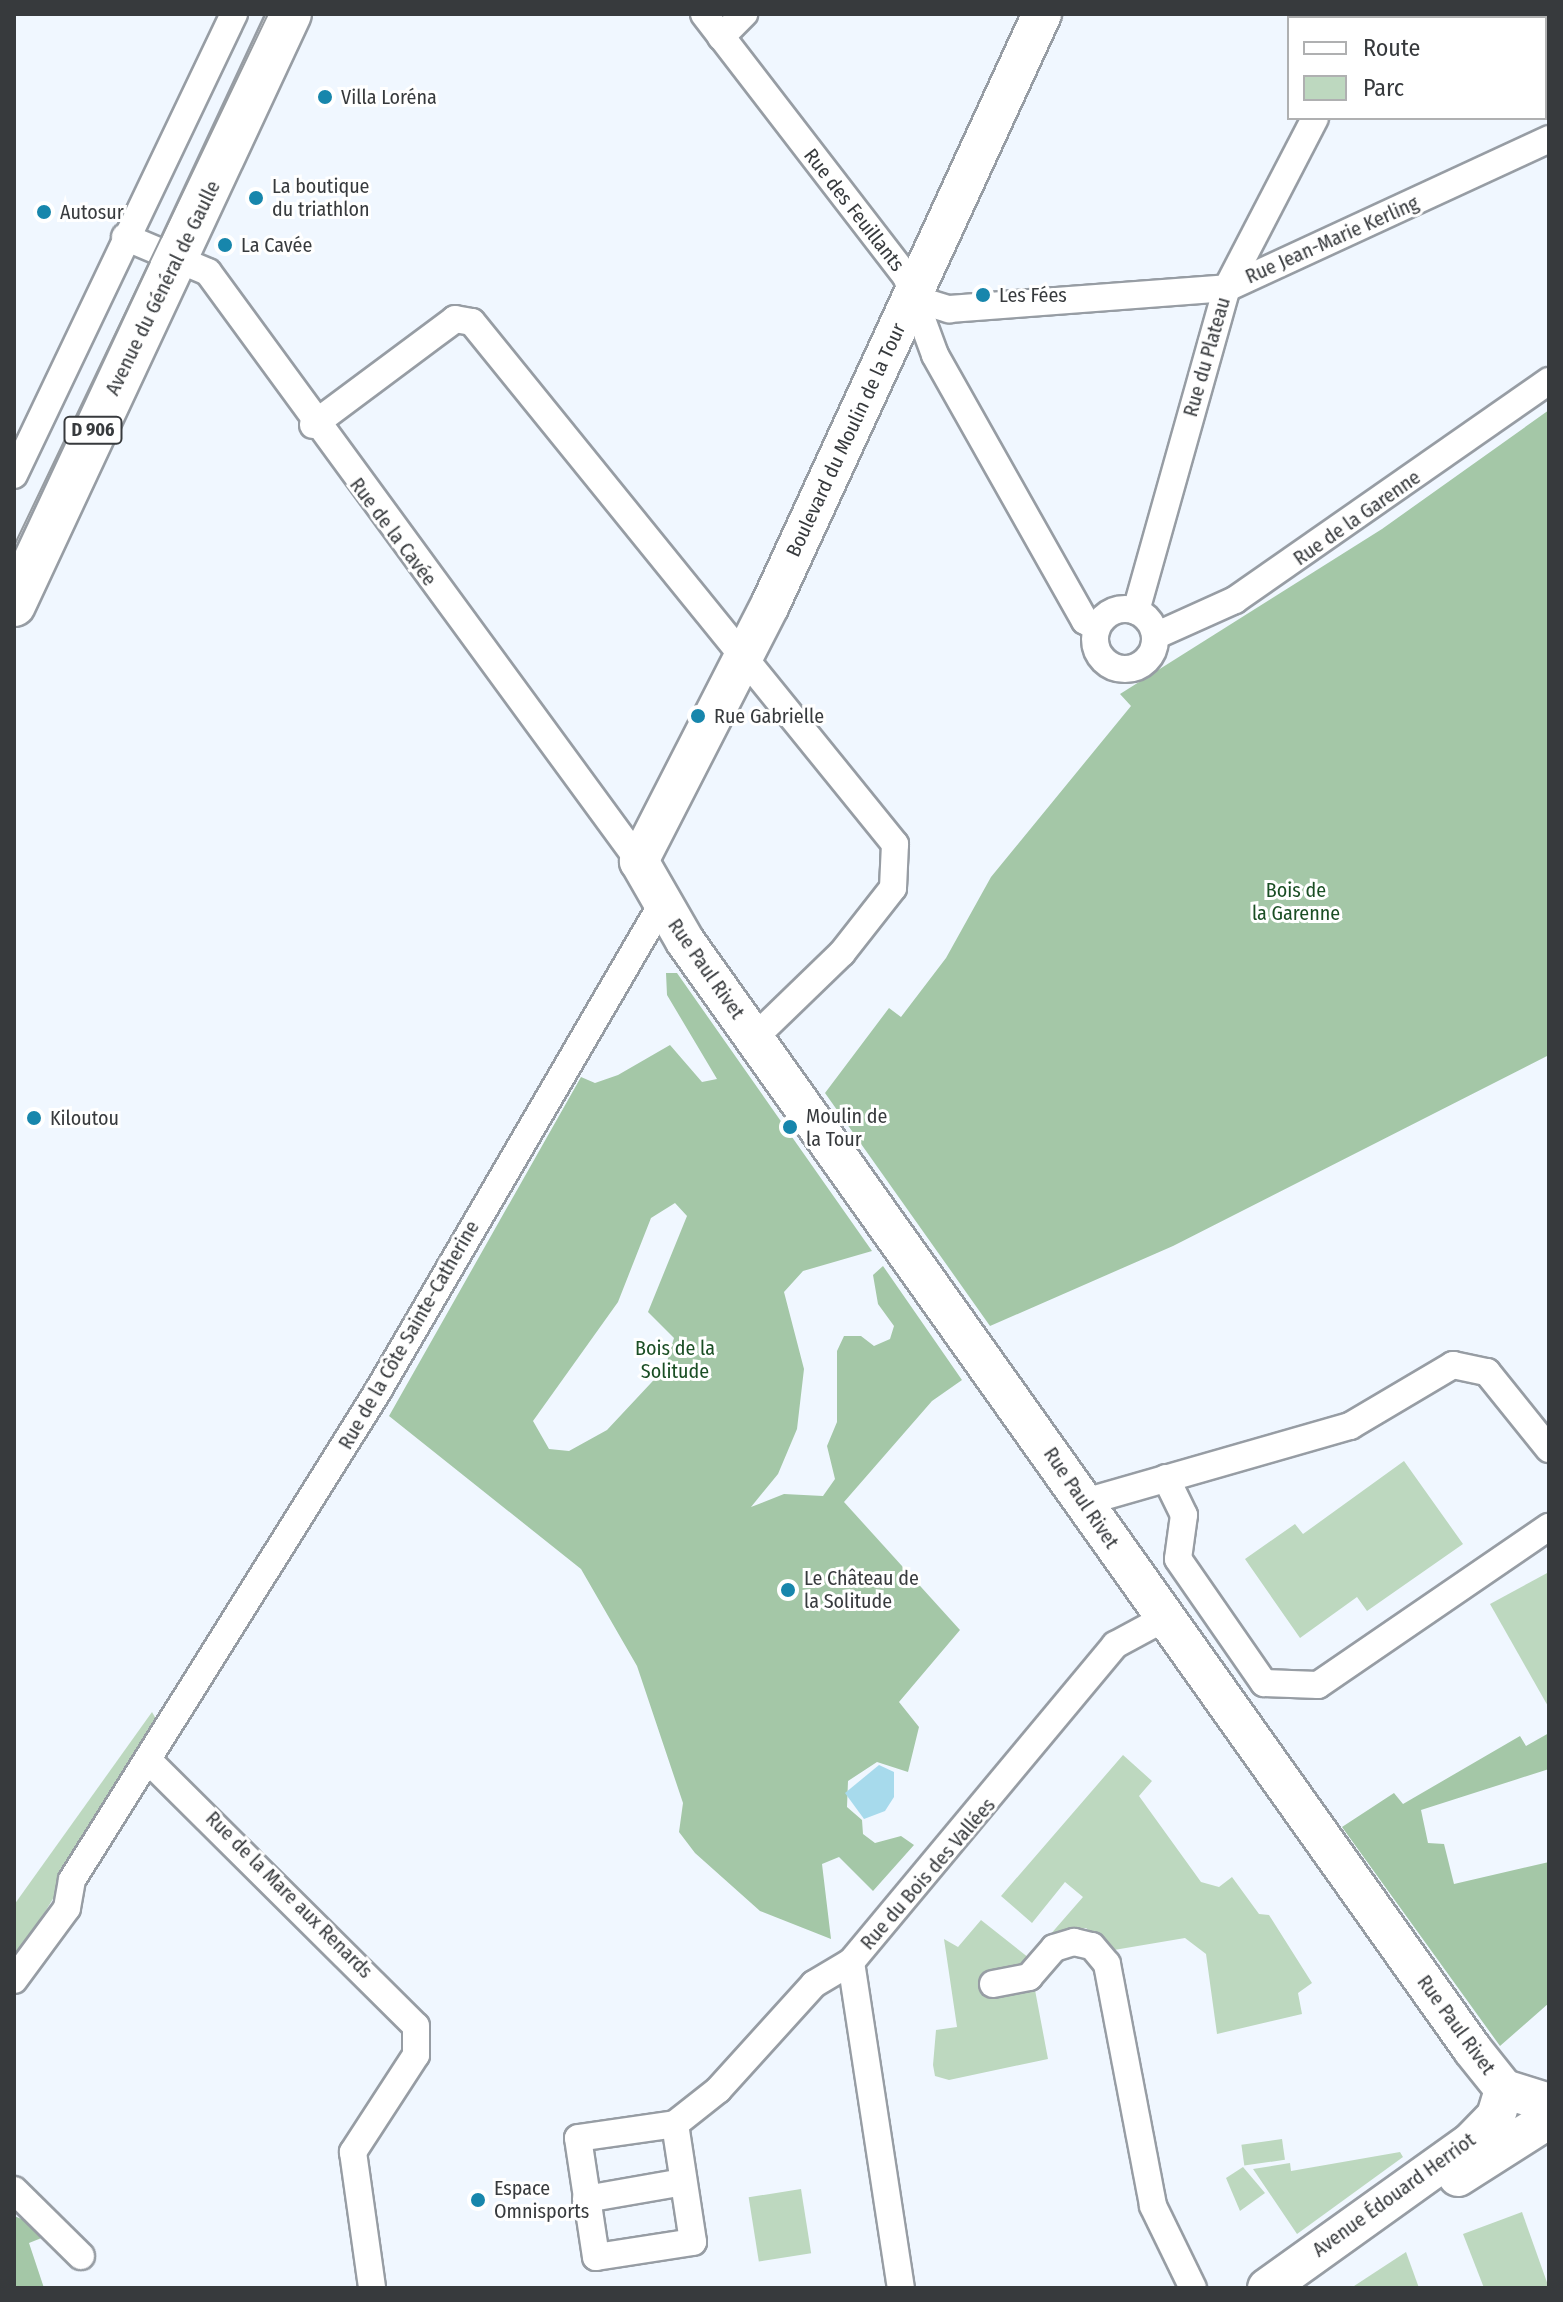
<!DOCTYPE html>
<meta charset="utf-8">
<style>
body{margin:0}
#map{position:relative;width:1563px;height:2302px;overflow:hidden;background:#f0f7ff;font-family:"Fira Sans Condensed",sans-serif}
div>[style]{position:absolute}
.green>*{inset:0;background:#bdd8bf;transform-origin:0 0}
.forest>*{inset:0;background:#a4c7a7}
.water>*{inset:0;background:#a7daec}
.roads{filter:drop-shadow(2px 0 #979da4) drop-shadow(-2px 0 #979da4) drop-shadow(0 2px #979da4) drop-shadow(0 -2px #979da4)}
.street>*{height:26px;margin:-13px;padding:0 13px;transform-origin:13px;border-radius:13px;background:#fff}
.street>.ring{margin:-13px;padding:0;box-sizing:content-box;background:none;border:26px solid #fff;border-radius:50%}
.secondary>*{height:38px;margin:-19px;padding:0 19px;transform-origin:19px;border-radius:19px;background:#fff}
.primary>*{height:42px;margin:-21px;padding:0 21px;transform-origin:21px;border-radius:21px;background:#fff}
.tram>*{height:2px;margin:-1px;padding:0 1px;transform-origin:1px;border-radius:1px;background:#979ca1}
.dots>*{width:22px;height:22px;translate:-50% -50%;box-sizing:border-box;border:4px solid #fff;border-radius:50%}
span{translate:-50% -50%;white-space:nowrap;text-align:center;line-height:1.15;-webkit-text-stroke:6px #fff;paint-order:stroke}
.shield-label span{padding:2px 6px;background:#fff;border:2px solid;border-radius:6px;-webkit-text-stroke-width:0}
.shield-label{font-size:18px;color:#373a3d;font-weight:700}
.poi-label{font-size:20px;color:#373a3d}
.left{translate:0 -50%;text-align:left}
.street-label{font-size:20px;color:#373a3d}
.park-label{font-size:20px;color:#1a4e24}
.frame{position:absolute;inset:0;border:16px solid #373a3d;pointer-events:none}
.legend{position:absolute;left:1287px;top:16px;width:260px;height:104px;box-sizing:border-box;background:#fff;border:2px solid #afb0b1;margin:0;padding:10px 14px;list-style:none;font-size:24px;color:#373a3d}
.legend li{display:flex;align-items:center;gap:16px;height:40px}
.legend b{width:40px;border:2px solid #afb0b1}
</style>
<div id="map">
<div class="green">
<i style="clip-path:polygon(1404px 1461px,1463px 1544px,1367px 1611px,1357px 1597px,1300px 1638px,1245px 1559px,1295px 1524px,1303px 1534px)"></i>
<i style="clip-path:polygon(1549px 1572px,1549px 1708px,1490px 1604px)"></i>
<i style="clip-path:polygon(152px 1712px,159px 1724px,14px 1963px,14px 1905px)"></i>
<i style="clip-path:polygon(1123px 1755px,1152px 1781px,1139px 1796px,1201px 1882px,1219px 1887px,1232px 1877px,1259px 1914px,1269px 1915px,1312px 1983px,1298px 1993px,1302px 2014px,1217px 2034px,1206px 1954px,1185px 1938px,1114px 1950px,1086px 1928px,1049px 1936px,1083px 1897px,1065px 1882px,1032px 1923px,1001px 1896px)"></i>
<i style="clip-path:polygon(981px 1920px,1029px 1958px,1048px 2059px,949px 2080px,935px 2076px,933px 2065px,936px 2030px,957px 2027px,944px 1939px,958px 1947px)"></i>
<i style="left:1282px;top:2139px;width:21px;height:41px;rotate:82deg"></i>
<i style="clip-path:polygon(1400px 2152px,1403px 2157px,1297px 2234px,1253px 2169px,1290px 2163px,1291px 2171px)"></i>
<i style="clip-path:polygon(1243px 2167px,1265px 2193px,1240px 2211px,1226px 2178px)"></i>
<i style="left:801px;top:2189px;width:65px;height:53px;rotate:81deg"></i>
<i style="clip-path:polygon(1522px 2212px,1549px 2288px,1484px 2288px,1463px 2234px)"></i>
<i style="clip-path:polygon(1406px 2252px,1419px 2288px,1351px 2288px)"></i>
</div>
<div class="forest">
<i style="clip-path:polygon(1549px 410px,1549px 1055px,1173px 1246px,990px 1326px,825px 1093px,889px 1008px,901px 1017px,946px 958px,991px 877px,1131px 706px,1120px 694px,1382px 529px)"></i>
<i style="clip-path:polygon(evenodd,666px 973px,677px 973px,872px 1251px,803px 1271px,784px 1292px,804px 1369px,797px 1429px,778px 1474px,751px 1507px,784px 1494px,823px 1496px,835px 1479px,827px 1446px,837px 1422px,837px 1351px,844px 1336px,861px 1336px,874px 1346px,890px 1339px,894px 1326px,878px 1304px,873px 1275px,883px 1266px,962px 1380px,932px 1401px,844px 1502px,960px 1630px,899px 1702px,919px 1727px,908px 1772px,877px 1762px,848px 1781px,847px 1807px,862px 1820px,863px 1834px,875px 1843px,901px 1836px,914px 1845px,873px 1891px,839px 1857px,822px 1864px,831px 1939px,760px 1911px,695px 1853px,679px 1832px,683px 1803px,637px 1666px,581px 1569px,389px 1416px,581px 1077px,595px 1083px,618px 1075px,670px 1045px,702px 1082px,717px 1079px,667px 995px,666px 973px,675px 1203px,687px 1216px,648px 1312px,674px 1338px,665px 1368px,607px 1430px,569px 1451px,549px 1449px,533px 1421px,618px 1302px,651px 1218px,675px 1203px)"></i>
<i style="clip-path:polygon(1549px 1733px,1549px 1769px,1421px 1810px,1428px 1843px,1444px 1844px,1454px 1884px,1549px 1862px,1549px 2003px,1500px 2046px,1342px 1827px,1394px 1793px,1403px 1804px,1520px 1736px,1526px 1746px)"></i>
<i style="clip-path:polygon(14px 2216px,42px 2227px,44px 2237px,29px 2243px,44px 2288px,14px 2288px)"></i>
</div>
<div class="water">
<i style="clip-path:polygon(879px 1765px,894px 1772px,894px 1797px,885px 1811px,864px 1819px,845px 1793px)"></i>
</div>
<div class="roads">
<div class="street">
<i style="left:704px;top:14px;width:331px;rotate:52.4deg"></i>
<i style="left:906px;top:276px;width:84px;rotate:69.8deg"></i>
<i style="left:935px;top:355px;width:305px;rotate:60.6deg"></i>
<i style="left:1085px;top:621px;width:13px;rotate:27deg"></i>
<i style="left:1366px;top:18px;width:4px;rotate:-63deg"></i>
<i style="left:721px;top:37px;width:33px;rotate:-45deg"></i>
<i style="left:125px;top:237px;width:90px;rotate:22.9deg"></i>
<i style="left:208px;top:272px;width:730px;rotate:53.81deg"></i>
<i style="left:912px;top:298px;width:39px;rotate:17deg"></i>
<i style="left:949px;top:309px;width:279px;rotate:-4.3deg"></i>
<i style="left:1227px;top:288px;width:355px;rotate:-24.8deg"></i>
<i style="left:313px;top:425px;width:177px;rotate:-36.7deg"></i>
<i style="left:455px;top:319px;width:17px;rotate:10deg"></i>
<i style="left:472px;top:322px;width:672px;rotate:50.98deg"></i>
<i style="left:895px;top:844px;width:44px;rotate:92.6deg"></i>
<i style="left:893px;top:888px;width:83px;rotate:128.1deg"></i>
<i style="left:842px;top:953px;width:122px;rotate:136deg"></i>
<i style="left:14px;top:475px;width:511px;rotate:-64.49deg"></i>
<i class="ring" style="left:1095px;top:609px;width:34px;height:34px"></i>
<i style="left:1136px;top:611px;width:336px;rotate:-74.3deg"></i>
<i style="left:1227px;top:288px;width:191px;rotate:-62.6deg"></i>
<i style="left:1155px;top:636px;width:88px;rotate:-24.2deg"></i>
<i style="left:1235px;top:600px;width:383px;rotate:-34.9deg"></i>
<i style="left:1166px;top:1478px;width:41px;rotate:64.1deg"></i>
<i style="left:1184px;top:1515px;width:44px;rotate:97.8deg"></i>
<i style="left:1178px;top:1559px;width:151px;rotate:55.3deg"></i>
<i style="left:1264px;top:1683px;width:54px;rotate:2.1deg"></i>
<i style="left:1318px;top:1685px;width:280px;rotate:-34.4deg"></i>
<i style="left:1085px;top:1502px;width:276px;rotate:-16deg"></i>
<i style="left:1350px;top:1426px;width:120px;rotate:-30.6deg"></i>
<i style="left:1453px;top:1365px;width:35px;rotate:12deg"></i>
<i style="left:1487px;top:1372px;width:99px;rotate:51.2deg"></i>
<i style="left:151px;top:1763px;width:373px;rotate:44.8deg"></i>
<i style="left:416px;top:2026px;width:29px;rotate:90deg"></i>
<i style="left:416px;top:2055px;width:116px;rotate:123deg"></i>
<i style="left:353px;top:2152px;width:137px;rotate:82deg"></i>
<i style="left:851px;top:1962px;width:330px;rotate:81.3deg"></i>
<i style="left:14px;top:1980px;width:89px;rotate:-53.6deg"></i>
<i style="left:67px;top:1908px;width:28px;rotate:-80deg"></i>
<i style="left:72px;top:1880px;width:577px;rotate:-57.96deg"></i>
<i style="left:378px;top:1391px;width:564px;rotate:-59.75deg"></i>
<i style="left:993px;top:1984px;width:37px;rotate:-11deg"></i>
<i style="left:1029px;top:1977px;width:38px;rotate:-49deg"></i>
<i style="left:1054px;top:1948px;width:21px;rotate:-17deg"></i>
<i style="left:1074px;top:1942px;width:18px;rotate:13deg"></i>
<i style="left:1092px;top:1946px;width:23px;rotate:50deg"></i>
<i style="left:1107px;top:1964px;width:246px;rotate:79.2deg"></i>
<i style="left:1153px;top:2206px;width:91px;rotate:64deg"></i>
<i style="left:675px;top:2124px;width:55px;rotate:-38.3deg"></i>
<i style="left:718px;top:2090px;width:143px;rotate:-47.8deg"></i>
<i style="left:814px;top:1984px;width:43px;rotate:-30.7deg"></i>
<i style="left:851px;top:1962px;width:413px;rotate:-50.2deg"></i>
<i style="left:1115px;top:1645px;width:55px;rotate:-28.4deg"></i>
<i style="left:675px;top:2124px;width:119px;rotate:81.3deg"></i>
<i style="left:693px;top:2242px;width:98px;rotate:171.2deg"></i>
<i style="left:596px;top:2257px;width:120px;rotate:-98.6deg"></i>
<i style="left:578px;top:2138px;width:98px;rotate:-8.2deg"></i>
<i style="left:14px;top:2190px;width:94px;rotate:44.6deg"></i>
<i style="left:586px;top:2199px;width:98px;rotate:-9.9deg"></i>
</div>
<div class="secondary">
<i style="left:1042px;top:14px;width:651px;rotate:114.71deg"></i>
<i style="left:770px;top:605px;width:288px;rotate:117.1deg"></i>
<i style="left:639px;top:861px;width:92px;rotate:60.1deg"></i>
<i style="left:685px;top:941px;width:1359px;rotate:54.61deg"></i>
<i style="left:1472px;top:2049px;width:51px;rotate:51.3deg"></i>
<i style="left:1504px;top:2089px;width:47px;rotate:17.3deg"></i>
<i style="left:1458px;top:2177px;width:108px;rotate:-32.5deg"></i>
<i style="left:1267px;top:2288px;width:251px;rotate:-35.6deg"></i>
<i style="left:1471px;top:2142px;width:36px;rotate:-46deg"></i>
<i style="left:1496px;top:2116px;width:28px;rotate:-73deg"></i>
</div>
<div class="primary">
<i style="left:14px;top:605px;width:652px;rotate:-64.97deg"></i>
</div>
</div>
<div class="tram">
<i style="left:14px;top:546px;width:590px;rotate:-64.48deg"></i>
</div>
<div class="dots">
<i style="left:325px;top:97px;background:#1786ac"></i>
<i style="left:256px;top:198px;background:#1786ac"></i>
<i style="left:44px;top:212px;background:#1786ac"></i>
<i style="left:225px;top:245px;background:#1786ac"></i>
<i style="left:983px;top:295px;background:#1786ac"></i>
<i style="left:698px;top:716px;background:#1786ac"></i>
<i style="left:34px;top:1118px;background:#1786ac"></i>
<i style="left:790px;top:1127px;background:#1786ac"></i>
<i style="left:788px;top:1590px;background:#1786ac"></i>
<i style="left:478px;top:2200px;background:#1786ac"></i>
</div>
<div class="shield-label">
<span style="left:93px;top:430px">D 906</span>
</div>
<div class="poi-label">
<span class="left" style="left:341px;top:97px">Villa Loréna</span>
<span class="left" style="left:272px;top:198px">La boutique<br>du triathlon</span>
<span class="left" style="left:60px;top:212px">Autosur</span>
<span class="left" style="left:241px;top:245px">La Cavée</span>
<span class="left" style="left:999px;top:295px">Les Fées</span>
<span class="left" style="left:714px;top:716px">Rue Gabrielle</span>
<span class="left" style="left:806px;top:1128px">Moulin de<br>la Tour</span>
<span class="left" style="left:50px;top:1118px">Kiloutou</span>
<span class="left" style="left:804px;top:1590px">Le Château de<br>la Solitude</span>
<span class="left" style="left:494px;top:2200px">Espace<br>Omnisports</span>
</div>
<div class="street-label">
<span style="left:854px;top:210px;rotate:52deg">Rue des Feuillants</span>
<span style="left:1332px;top:240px;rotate:-24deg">Rue Jean-Marie Kerling</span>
<span style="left:163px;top:288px;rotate:-64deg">Avenue du Général de Gaulle</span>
<span style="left:1207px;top:357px;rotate:-74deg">Rue du Plateau</span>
<span style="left:846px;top:440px;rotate:-65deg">Boulevard du Moulin de la Tour</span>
<span style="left:1357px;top:518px;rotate:-35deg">Rue de la Garenne</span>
<span style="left:393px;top:532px;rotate:53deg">Rue de la Cavée</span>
<span style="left:706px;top:969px;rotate:55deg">Rue Paul Rivet</span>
<span style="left:409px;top:1335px;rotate:-60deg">Rue de la Côte Sainte-Catherine</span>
<span style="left:1081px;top:1498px;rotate:56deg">Rue Paul Rivet</span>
<span style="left:928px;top:1874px;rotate:-49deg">Rue du Bois des Vallées</span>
<span style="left:289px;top:1895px;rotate:45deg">Rue de la Mare aux Renards</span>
<span style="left:1456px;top:2025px;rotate:54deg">Rue Paul Rivet</span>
<span style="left:1394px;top:2195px;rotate:-36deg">Avenue Édouard Herriot</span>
</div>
<div class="park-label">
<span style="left:1296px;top:902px">Bois de<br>la Garenne</span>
<span style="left:675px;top:1360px">Bois de la<br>Solitude</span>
</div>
<div class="frame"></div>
<ul class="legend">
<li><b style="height:10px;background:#fff"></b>Route</li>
<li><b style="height:22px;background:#bdd8bf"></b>Parc</li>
</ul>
</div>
